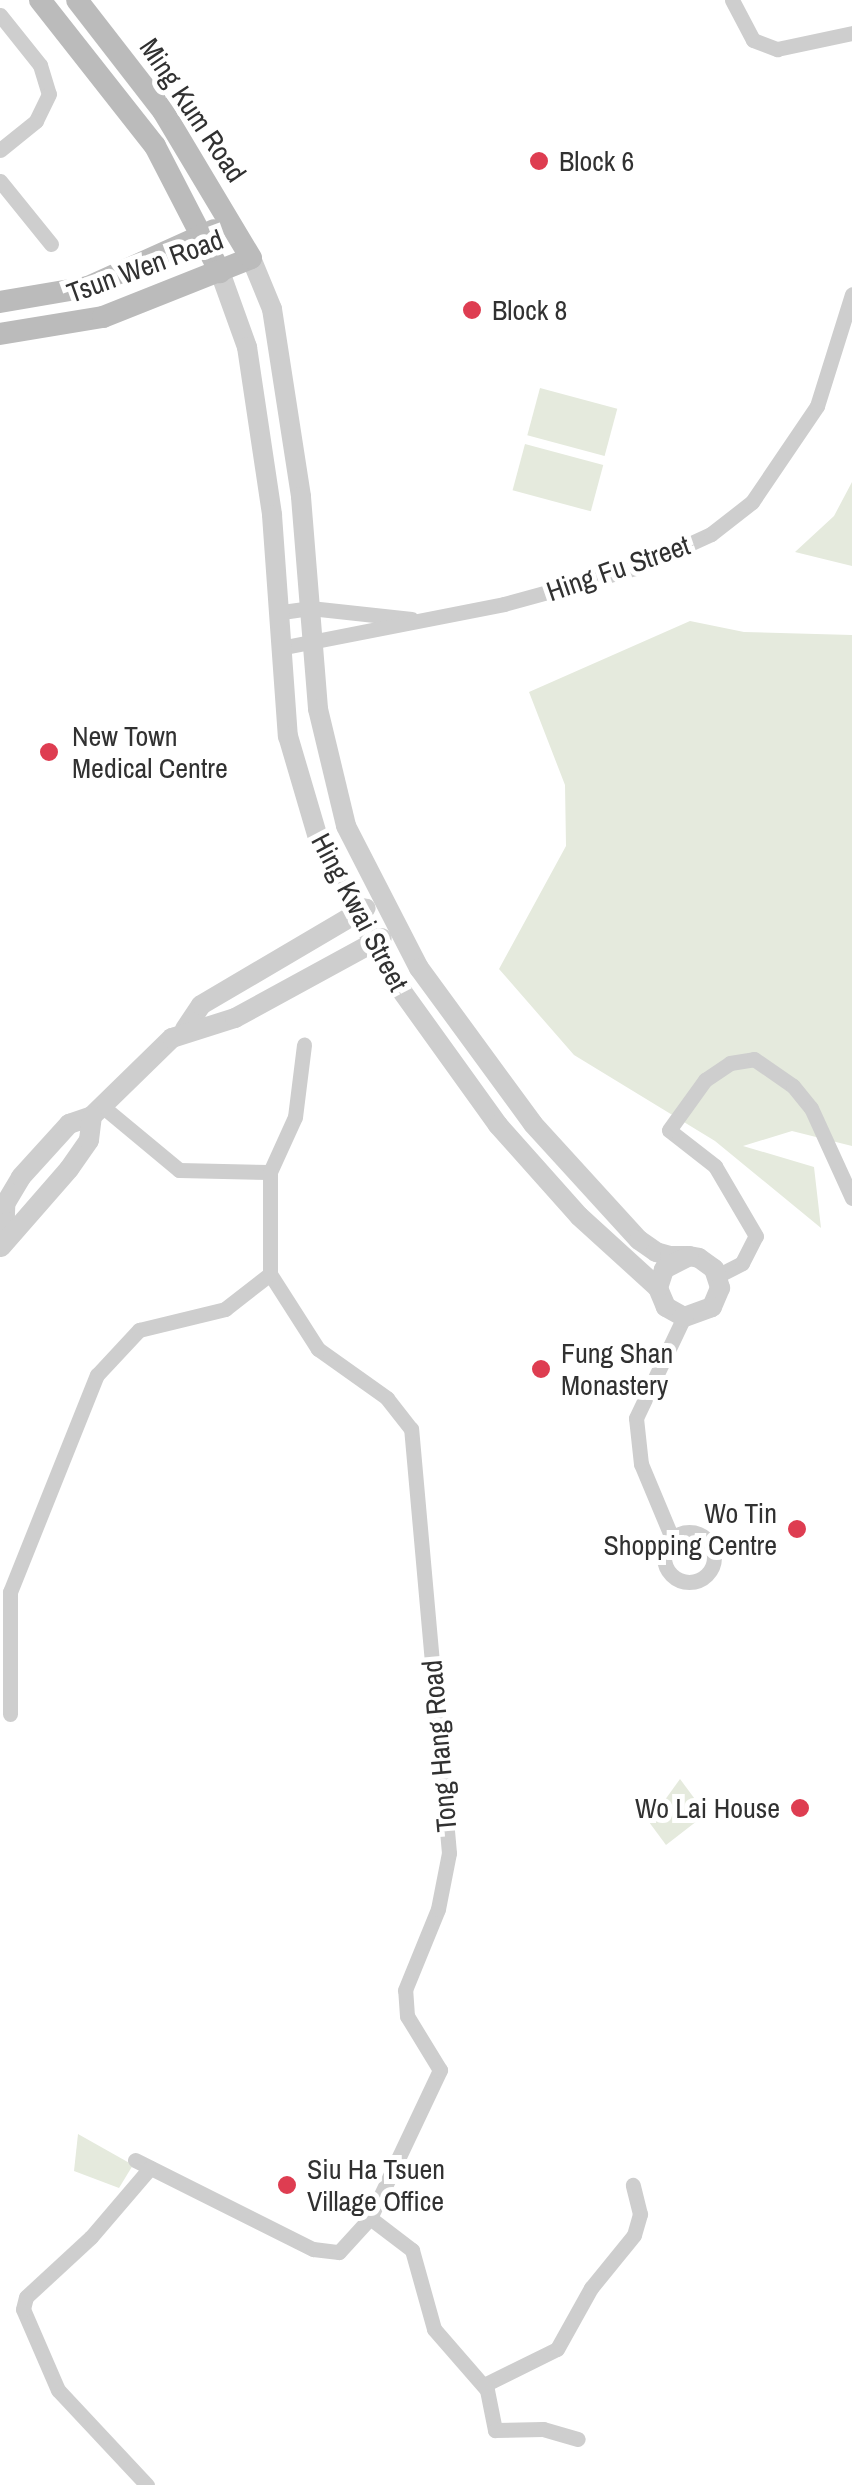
<!DOCTYPE html>
<style>
body{margin:0}
#map{position:relative;width:852px;height:2485px;overflow:hidden;background:#fff;font-family:"Archivo Narrow",sans-serif}
div>[style]{position:absolute}
.green>*{inset:0;background:#e5eadd;transform-origin:0 0}
.minor>*{height:15px;margin:-7.5px;padding:0 7.5px;transform-origin:7.5px;border-radius:7.5px;background:#cecece}
.minor>.ring{margin:-7.5px;padding:0;box-sizing:content-box;background:none;border:15px solid #cecece;border-radius:50%}
.tertiary>*{height:20px;margin:-10px;padding:0 10px;transform-origin:10px;border-radius:10px;background:#cecece}
.secondary>*{height:22px;margin:-11px;padding:0 11px;transform-origin:11px;border-radius:11px;background:#bbb}
.dots>*{width:28px;height:28px;translate:-50% -50%;box-sizing:border-box;border:5px solid #fff;border-radius:50%}
span{translate:-50% -50%;white-space:nowrap;text-align:center;line-height:1.15;-webkit-text-stroke:10px #fff;paint-order:stroke}
.street-label{font-size:28px;color:#313131}
.poi-label{font-size:28px;color:#313131}
.left{translate:0 -50%;text-align:left}
.right{translate:-100% -50%;text-align:right}
</style>
<div id="map">
<div class="green">
<i style="left:540px;top:388px;width:80px;height:49px;rotate:15deg"></i>
<i style="left:525px;top:444px;width:81px;height:48px;rotate:15deg"></i>
<i style="clip-path:polygon(852px 482px,852px 566px,795px 552px,834px 516px)"></i>
<i style="clip-path:polygon(690px 621px,744px 632px,852px 635px,852px 1146px,792px 1131px,743px 1146px,814px 1167px,821px 1228px,715px 1141px,574px 1055px,499px 969px,566px 846px,565px 785px,529px 692px)"></i>
<i style="clip-path:polygon(680px 1779px,706px 1814px,666px 1845px,649px 1822px)"></i>
<i style="clip-path:polygon(78px 2134px,133px 2165px,119px 2188px,74px 2171px)"></i>
</div>
<div class="minor">
<i style="left:732px;top:0;width:45px;rotate:62.3deg"></i>
<i style="left:753px;top:40px;width:26px;rotate:21deg"></i>
<i style="left:777px;top:49px;width:77px;rotate:-12deg"></i>
<i style="left:0;top:15px;width:64px;rotate:51.3deg"></i>
<i style="left:40px;top:65px;width:30px;rotate:73deg"></i>
<i style="left:49px;top:94px;width:30px;rotate:116deg"></i>
<i style="left:36px;top:121px;width:46px;rotate:141.1deg"></i>
<i style="left:0;top:181px;width:81px;rotate:51deg"></i>
<i style="left:282px;top:612px;width:28px;rotate:-8deg"></i>
<i style="left:310px;top:608px;width:102px;rotate:6.2deg"></i>
<i style="left:285px;top:647px;width:223px;rotate:-11.1deg"></i>
<i style="left:504px;top:604px;width:140px;rotate:-15.3deg"></i>
<i style="left:639px;top:567px;width:79px;rotate:-24.6deg"></i>
<i style="left:711px;top:534px;width:52px;rotate:-38deg"></i>
<i style="left:752px;top:502px;width:116px;rotate:-55.9deg"></i>
<i style="left:817px;top:406px;width:117px;rotate:-72.6deg"></i>
<i style="left:102px;top:1106px;width:100px;rotate:39.7deg"></i>
<i style="left:179px;top:1170px;width:91px;rotate:1.3deg"></i>
<i style="left:717px;top:1276px;width:28px;rotate:-27deg"></i>
<i style="left:742px;top:1263px;width:30px;rotate:-63deg"></i>
<i style="left:756px;top:1236px;width:81px;rotate:-120.4deg"></i>
<i style="left:715px;top:1166px;width:58px;rotate:-142deg"></i>
<i style="left:669px;top:1130px;width:62px;rotate:-54.2deg"></i>
<i style="left:705px;top:1080px;width:30px;rotate:-34deg"></i>
<i style="left:730px;top:1063px;width:24px;rotate:-9deg"></i>
<i style="left:754px;top:1059px;width:47px;rotate:34.7deg"></i>
<i style="left:793px;top:1086px;width:28px;rotate:51deg"></i>
<i style="left:811px;top:1108px;width:99px;rotate:65.5deg"></i>
<i class="ring" style="left:664px;top:1532px;width:35px;height:35px"></i>
<i style="left:672px;top:1538px;width:80px;rotate:-112.7deg"></i>
<i style="left:641px;top:1464px;width:46px;rotate:-96.2deg"></i>
<i style="left:636px;top:1418px;width:112px;rotate:-64.6deg"></i>
<i style="left:10px;top:1714px;width:122px;rotate:-90deg"></i>
<i style="left:10px;top:1592px;width:234px;rotate:-68.2deg"></i>
<i style="left:97px;top:1375px;width:62px;rotate:-47deg"></i>
<i style="left:139px;top:1330px;width:89px;rotate:-13.7deg"></i>
<i style="left:225px;top:1309px;width:57px;rotate:-37.9deg"></i>
<i style="left:135px;top:2160px;width:199px;rotate:26.6deg"></i>
<i style="left:313px;top:2249px;width:26px;rotate:7deg"></i>
<i style="left:339px;top:2252px;width:46px;rotate:-47.6deg"></i>
<i style="left:370px;top:2218px;width:164px;rotate:-64.7deg"></i>
<i style="left:440px;top:2070px;width:63px;rotate:-121.4deg"></i>
<i style="left:407px;top:2016px;width:26px;rotate:-94deg"></i>
<i style="left:405px;top:1990px;width:87px;rotate:-67.8deg"></i>
<i style="left:438px;top:1909px;width:57px;rotate:-78.9deg"></i>
<i style="left:449px;top:1853px;width:426px;rotate:-95.1deg"></i>
<i style="left:411px;top:1429px;width:39px;rotate:-128deg"></i>
<i style="left:387px;top:1398px;width:85px;rotate:-144.6deg"></i>
<i style="left:318px;top:1349px;width:89px;rotate:-122.6deg"></i>
<i style="left:270px;top:1274px;width:102px;rotate:-90deg"></i>
<i style="left:270px;top:1172px;width:60px;rotate:-65.6deg"></i>
<i style="left:295px;top:1117px;width:73px;rotate:-82.9deg"></i>
<i style="left:370px;top:2218px;width:53px;rotate:37.3deg"></i>
<i style="left:412px;top:2250px;width:82px;rotate:74.4deg"></i>
<i style="left:434px;top:2329px;width:81px;rotate:49deg"></i>
<i style="left:487px;top:2390px;width:41px;rotate:78.7deg"></i>
<i style="left:495px;top:2430px;width:48px;rotate:-1.2deg"></i>
<i style="left:543px;top:2429px;width:36px;rotate:16deg"></i>
<i style="left:484px;top:2385px;width:81px;rotate:-26.3deg"></i>
<i style="left:557px;top:2349px;width:70px;rotate:-60.9deg"></i>
<i style="left:591px;top:2288px;width:68px;rotate:-50.9deg"></i>
<i style="left:634px;top:2235px;width:22px;rotate:-74deg"></i>
<i style="left:640px;top:2214px;width:30px;rotate:-104deg"></i>
<i style="left:147px;top:2485px;width:130px;rotate:-133.1deg"></i>
<i style="left:58px;top:2390px;width:88px;rotate:-113.4deg"></i>
<i style="left:23px;top:2309px;width:12px;rotate:-76deg"></i>
<i style="left:26px;top:2297px;width:88px;rotate:-42.7deg"></i>
<i style="left:91px;top:2237px;width:91px;rotate:-49.5deg"></i>
</div>
<div class="tertiary">
<i style="left:251px;top:258px;width:55px;rotate:67.6deg"></i>
<i style="left:272px;top:309px;width:190px;rotate:81.2deg"></i>
<i style="left:301px;top:497px;width:213px;rotate:85.4deg"></i>
<i style="left:318px;top:709px;width:120px;rotate:76.5deg"></i>
<i style="left:346px;top:826px;width:160px;rotate:62.8deg"></i>
<i style="left:419px;top:968px;width:193px;rotate:53.8deg"></i>
<i style="left:533px;top:1124px;width:157px;rotate:47.6deg"></i>
<i style="left:639px;top:1240px;width:21px;rotate:35deg"></i>
<i style="left:656px;top:1252px;width:15px;rotate:16deg"></i>
<i style="left:670px;top:1256px;width:19px"></i>
<i style="left:689px;top:1256px;width:10px;rotate:11deg"></i>
<i style="left:699px;top:1258px;width:19px;rotate:36deg"></i>
<i style="left:714px;top:1269px;width:20px;rotate:72deg"></i>
<i style="left:720px;top:1288px;width:21px;rotate:113deg"></i>
<i style="left:712px;top:1307px;width:30px;rotate:160deg"></i>
<i style="left:684px;top:1317px;width:21px;rotate:-151deg"></i>
<i style="left:666px;top:1307px;width:21px;rotate:-113deg"></i>
<i style="left:658px;top:1288px;width:20px;rotate:-72deg"></i>
<i style="left:664px;top:1269px;width:28px;rotate:-27deg"></i>
<i style="left:220px;top:272px;width:80px;rotate:70.2deg"></i>
<i style="left:247px;top:347px;width:170px;rotate:81.5deg"></i>
<i style="left:272px;top:515px;width:222px;rotate:85.9deg"></i>
<i style="left:288px;top:736px;width:114px;rotate:73.6deg"></i>
<i style="left:320px;top:845px;width:158px;rotate:61.2deg"></i>
<i style="left:396px;top:983px;width:175px;rotate:54.3deg"></i>
<i style="left:498px;top:1125px;width:122px;rotate:48.3deg"></i>
<i style="left:579px;top:1216px;width:107px;rotate:42.3deg"></i>
<i style="left:185px;top:1029px;width:29px;rotate:-56deg"></i>
<i style="left:201px;top:1005px;width:191px;rotate:-30.5deg"></i>
<i style="left:4px;top:1242px;width:38px;rotate:-88deg"></i>
<i style="left:5px;top:1204px;width:31px;rotate:-59deg"></i>
<i style="left:21px;top:1177px;width:72px;rotate:-47.8deg"></i>
<i style="left:69px;top:1124px;width:24px;rotate:-19deg"></i>
<i style="left:92px;top:1116px;width:112px;rotate:-44.3deg"></i>
<i style="left:172px;top:1038px;width:66px;rotate:-17.6deg"></i>
<i style="left:235px;top:1018px;width:167px;rotate:-28.6deg"></i>
<i style="left:1px;top:1247px;width:103px;rotate:-48.9deg"></i>
<i style="left:69px;top:1169px;width:35px;rotate:-55deg"></i>
<i style="left:89px;top:1140px;width:24px;rotate:-83deg"></i>
</div>
<div class="secondary">
<i style="left:40px;top:0;width:186px;rotate:51.8deg"></i>
<i style="left:155px;top:146px;width:142px;rotate:62.7deg"></i>
<i style="left:0;top:302px;width:89px;rotate:-9.7deg"></i>
<i style="left:88px;top:287px;width:138px;rotate:-24.3deg"></i>
<i style="left:0;top:334px;width:104px;rotate:-9.4deg"></i>
<i style="left:103px;top:317px;width:159px;rotate:-21.7deg"></i>
<i style="left:251px;top:258px;width:171px;rotate:-120.9deg"></i>
<i style="left:163px;top:111px;width:140px;rotate:-127.8deg"></i>
</div>
<div class="dots">
<i style="left:539px;top:161px;background:#de3d51"></i>
<i style="left:472px;top:310px;background:#de3d51"></i>
<i style="left:49px;top:752px;background:#de3d51"></i>
<i style="left:541px;top:1369px;background:#de3d51"></i>
<i style="left:797px;top:1529px;background:#de3d51"></i>
<i style="left:800px;top:1808px;background:#de3d51"></i>
<i style="left:287px;top:2185px;background:#de3d51"></i>
</div>
<div class="street-label">
<span style="left:193px;top:110px;rotate:56deg">Ming Kum Road</span>
<span style="left:145px;top:266px;rotate:-20deg">Tsun Wen Road</span>
<span style="left:618px;top:568px;rotate:-19deg">Hing Fu Street</span>
<span style="left:360px;top:912px;rotate:62deg">Hing Kwai Street</span>
<span style="left:439px;top:1746px;rotate:-95deg">Tong Hang Road</span>
</div>
<div class="poi-label">
<span class="left" style="left:559px;top:161px">Block 6</span>
<span class="left" style="left:492px;top:310px">Block 8</span>
<span class="left" style="left:72px;top:752px">New Town<br>Medical Centre</span>
<span class="left" style="left:561px;top:1369px">Fung Shan<br>Monastery</span>
<span class="right" style="left:777px;top:1529px">Wo Tin<br>Shopping Centre</span>
<span class="right" style="left:780px;top:1808px">Wo Lai House</span>
<span class="left" style="left:307px;top:2185px">Siu Ha Tsuen<br>Village Office</span>
</div>
</div>
